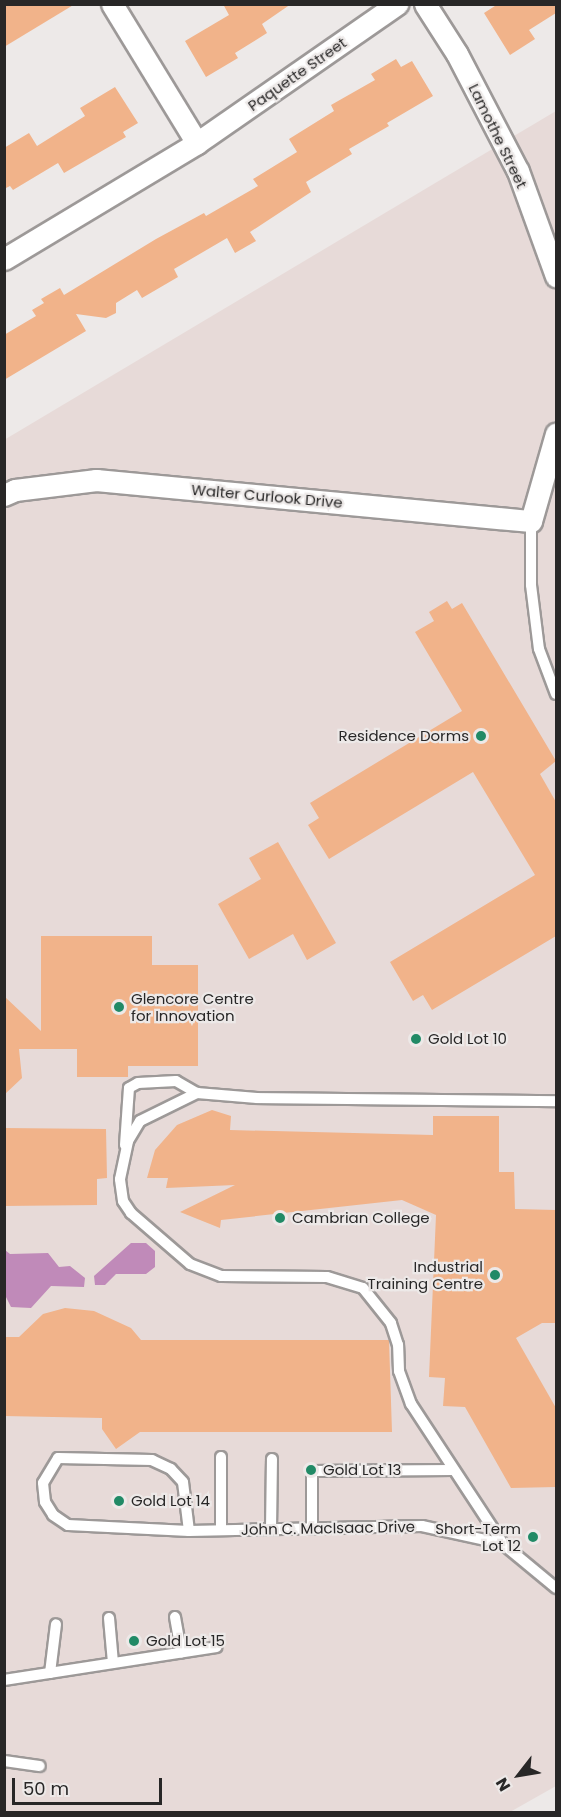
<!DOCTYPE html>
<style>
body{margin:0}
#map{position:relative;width:561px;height:1817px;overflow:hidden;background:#ede9e8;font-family:Poppins,sans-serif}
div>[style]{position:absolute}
.built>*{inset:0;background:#e7dad8}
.water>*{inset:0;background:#c08ab9}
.building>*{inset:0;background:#f1b38a}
.roads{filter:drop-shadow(2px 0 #9d9998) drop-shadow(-2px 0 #9d9998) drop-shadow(0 2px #9d9998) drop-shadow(0 -2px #9d9998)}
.lane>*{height:10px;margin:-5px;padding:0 5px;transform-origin:5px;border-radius:5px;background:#fff}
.street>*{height:21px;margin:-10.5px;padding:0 10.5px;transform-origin:10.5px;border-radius:10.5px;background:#fff}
.dots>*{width:16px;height:16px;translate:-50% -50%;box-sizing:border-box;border:3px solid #ede9e8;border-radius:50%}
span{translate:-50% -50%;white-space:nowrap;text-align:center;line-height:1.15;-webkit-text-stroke:4.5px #ede9e8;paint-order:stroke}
.street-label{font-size:15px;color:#282727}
.poi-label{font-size:15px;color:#282727}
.right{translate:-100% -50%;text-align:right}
.left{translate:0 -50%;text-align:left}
.frame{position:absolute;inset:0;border:6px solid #282727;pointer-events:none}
.north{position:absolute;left:489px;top:1745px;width:60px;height:60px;-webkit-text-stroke:4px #ede9e8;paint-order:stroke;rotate:239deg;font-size:16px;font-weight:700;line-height:24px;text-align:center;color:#282727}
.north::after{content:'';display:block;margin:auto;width:21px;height:27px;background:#282727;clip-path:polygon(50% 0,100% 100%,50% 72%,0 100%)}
.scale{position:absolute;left:12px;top:1778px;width:150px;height:27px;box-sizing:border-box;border:3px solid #282727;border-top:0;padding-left:8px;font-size:18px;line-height:21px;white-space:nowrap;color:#282727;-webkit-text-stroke:4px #ede9e8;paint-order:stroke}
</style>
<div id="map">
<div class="built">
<i style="clip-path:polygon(556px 111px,556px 1786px,510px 1812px,5px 1812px,4px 440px)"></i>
</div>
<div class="water">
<i style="clip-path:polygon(131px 1243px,146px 1243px,155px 1251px,155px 1267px,146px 1274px,116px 1274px,105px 1285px,95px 1285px,94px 1276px)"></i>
<i style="clip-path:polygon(5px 1250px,10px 1254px,48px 1253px,59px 1267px,70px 1266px,85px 1278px,84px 1287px,51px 1286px,31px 1308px,11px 1307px,5px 1295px)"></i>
</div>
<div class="building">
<i style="clip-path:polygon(4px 4px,75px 4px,4px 47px)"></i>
<i style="clip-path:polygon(223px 4px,291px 4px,262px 24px,267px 33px,235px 53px,238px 58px,206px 77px,185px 41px,229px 15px)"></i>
<i style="clip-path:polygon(498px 4px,556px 4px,556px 13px,529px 30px,535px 39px,510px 55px,484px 13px)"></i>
<i style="clip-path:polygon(396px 59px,401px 67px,412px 61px,433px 96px,387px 123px,389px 126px,349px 149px,352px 154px,306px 182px,311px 192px,250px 232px,256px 241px,235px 253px,227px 238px,174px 269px,178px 277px,142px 298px,137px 290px,116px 303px,116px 313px,106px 318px,76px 314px,86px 331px,4px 380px,4px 335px,36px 316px,32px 310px,44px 303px,41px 299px,60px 288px,64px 295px,156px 239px,204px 213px,206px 216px,258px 186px,253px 179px,297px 152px,289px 139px,334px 111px,331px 105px,375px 80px,371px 74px)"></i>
<i style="clip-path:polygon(115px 87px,138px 123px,123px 132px,126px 137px,64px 173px,58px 163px,13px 190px,10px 186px,4px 189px,4px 148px,29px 133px,37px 146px,85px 116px,80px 108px)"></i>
<i style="clip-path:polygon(447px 601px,452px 609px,462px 603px,556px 761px,540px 774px,556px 802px,556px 936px,432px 1010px,423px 995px,413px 1001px,390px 962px,535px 875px,473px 772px,329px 859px,308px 825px,319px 818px,310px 803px,462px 711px,415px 632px,434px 621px,429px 612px)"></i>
<i style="clip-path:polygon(278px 842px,336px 943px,307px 960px,293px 934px,249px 959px,218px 904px,261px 879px,249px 858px)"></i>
<i style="clip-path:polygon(41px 936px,152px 936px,152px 965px,198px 965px,198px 1066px,128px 1066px,128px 1077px,77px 1077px,77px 1049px,19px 1049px,22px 1078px,4px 1095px,4px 996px,41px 1031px)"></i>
<i style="clip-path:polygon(212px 1110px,231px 1116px,230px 1130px,433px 1135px,433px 1116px,499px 1116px,499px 1172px,514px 1172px,515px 1209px,556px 1210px,556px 1323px,542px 1323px,516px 1338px,556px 1408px,556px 1487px,511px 1488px,465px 1407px,443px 1406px,445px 1378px,429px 1377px,436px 1215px,402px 1200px,221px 1220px,220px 1228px,180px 1212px,235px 1185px,166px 1188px,168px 1178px,147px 1178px,155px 1150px,177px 1125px)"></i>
<i style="clip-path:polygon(4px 1128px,106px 1129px,107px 1178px,97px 1179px,97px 1205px,4px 1206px)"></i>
<i style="clip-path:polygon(65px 1308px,94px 1311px,131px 1328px,141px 1340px,389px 1340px,392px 1432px,140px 1432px,116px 1449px,102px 1429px,102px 1418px,4px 1416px,4px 1337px,19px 1337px,43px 1314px)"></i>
</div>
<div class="roads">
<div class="lane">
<i style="left:531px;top:521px;width:64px;rotate:90deg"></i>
<i style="left:531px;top:585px;width:64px;rotate:82.9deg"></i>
<i style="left:539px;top:649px;width:48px;rotate:69.3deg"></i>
<i style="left:125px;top:1145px;width:57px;rotate:-86deg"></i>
<i style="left:129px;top:1088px;width:10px;rotate:-29deg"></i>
<i style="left:138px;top:1083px;width:38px;rotate:-3deg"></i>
<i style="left:176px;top:1081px;width:24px;rotate:30deg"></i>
<i style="left:221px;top:1457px;width:73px;rotate:90deg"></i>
<i style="left:271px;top:1529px;width:70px;rotate:-89.2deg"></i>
<i style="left:312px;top:1529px;width:58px;rotate:-90deg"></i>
<i style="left:312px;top:1471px;width:141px;rotate:-0.4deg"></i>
<i style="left:189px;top:1531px;width:49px;rotate:-97deg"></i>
<i style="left:183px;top:1482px;width:18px;rotate:-133deg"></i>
<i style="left:171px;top:1469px;width:21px;rotate:-155deg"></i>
<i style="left:152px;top:1460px;width:94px;rotate:-178.8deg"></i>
<i style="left:58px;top:1458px;width:29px;rotate:121deg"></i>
<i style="left:43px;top:1483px;width:19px;rotate:84deg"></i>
<i style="left:45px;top:1502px;width:15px;rotate:58deg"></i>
<i style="left:53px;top:1515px;width:18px;rotate:34deg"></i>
<i style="left:68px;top:1525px;width:121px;rotate:2.8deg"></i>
<i style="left:189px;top:1531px;width:233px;rotate:-1.2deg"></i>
<i style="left:422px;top:1526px;width:83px;rotate:12.5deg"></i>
<i style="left:503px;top:1544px;width:69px;rotate:39.7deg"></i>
<i style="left:503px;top:1544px;width:168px;rotate:-123.3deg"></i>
<i style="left:411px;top:1404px;width:35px;rotate:-110deg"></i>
<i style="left:399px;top:1371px;width:26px;rotate:-92deg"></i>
<i style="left:398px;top:1345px;width:23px;rotate:-108deg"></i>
<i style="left:391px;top:1323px;width:45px;rotate:-128.7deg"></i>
<i style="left:363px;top:1288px;width:38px;rotate:-163deg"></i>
<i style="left:327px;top:1277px;width:106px;rotate:-179.5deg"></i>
<i style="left:221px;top:1276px;width:33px;rotate:-159deg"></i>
<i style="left:190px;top:1264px;width:78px;rotate:-139.2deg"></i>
<i style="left:131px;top:1213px;width:14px;rotate:-124deg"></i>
<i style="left:123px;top:1201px;width:22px;rotate:-98deg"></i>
<i style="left:120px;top:1179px;width:39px;rotate:-78deg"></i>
<i style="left:128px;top:1141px;width:23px;rotate:-59deg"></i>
<i style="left:140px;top:1121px;width:64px;rotate:-26.2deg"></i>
<i style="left:197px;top:1093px;width:60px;rotate:4.8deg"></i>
<i style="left:257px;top:1098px;width:299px;rotate:0.6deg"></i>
<i style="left:175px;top:1617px;width:36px;rotate:80deg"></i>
<i style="left:109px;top:1618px;width:45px;rotate:84.9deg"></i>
<i style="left:50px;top:1673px;width:49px;rotate:-83deg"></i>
<i style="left:4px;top:1680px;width:215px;rotate:-8.8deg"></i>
<i style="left:4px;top:1761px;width:36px;rotate:8deg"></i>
</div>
<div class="street">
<i style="left:112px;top:4px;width:163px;rotate:58.6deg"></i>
<i style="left:425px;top:4px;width:59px;rotate:57.4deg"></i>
<i style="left:457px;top:54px;width:132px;rotate:62.5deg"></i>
<i style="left:518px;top:171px;width:112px;rotate:70.1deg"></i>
<i style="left:4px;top:259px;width:225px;rotate:-31deg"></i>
<i style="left:197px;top:143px;width:244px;rotate:-34.8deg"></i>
<i style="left:4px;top:495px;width:12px;rotate:-24deg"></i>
<i style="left:15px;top:490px;width:82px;rotate:-7deg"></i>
<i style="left:96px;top:480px;width:437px;rotate:5.4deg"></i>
<i style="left:531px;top:521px;width:91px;rotate:-74deg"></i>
</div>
</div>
<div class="dots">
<i style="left:481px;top:736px;background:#218a66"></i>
<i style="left:119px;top:1007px;background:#218a66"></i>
<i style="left:416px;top:1039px;background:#218a66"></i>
<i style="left:280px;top:1218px;background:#218a66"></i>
<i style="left:495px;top:1275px;background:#218a66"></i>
<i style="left:311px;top:1470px;background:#218a66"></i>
<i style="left:119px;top:1501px;background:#218a66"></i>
<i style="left:533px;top:1537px;background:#218a66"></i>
<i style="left:134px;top:1641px;background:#218a66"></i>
</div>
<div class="street-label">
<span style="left:297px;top:74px;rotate:-35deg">Paquette Street</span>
<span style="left:498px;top:136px;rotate:64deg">Lamothe Street</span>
<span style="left:267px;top:496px;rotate:5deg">Walter Curlook Drive</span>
<span style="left:328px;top:1528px;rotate:-1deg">John C. MacIsaac Drive</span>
</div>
<div class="poi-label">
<span class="right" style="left:469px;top:736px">Residence Dorms</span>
<span class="left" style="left:131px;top:1007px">Glencore Centre<br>for Innovation</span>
<span class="left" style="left:428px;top:1039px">Gold Lot 10</span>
<span class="left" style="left:292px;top:1218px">Cambrian College</span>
<span class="right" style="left:483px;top:1275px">Industrial<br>Training Centre</span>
<span class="left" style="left:323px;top:1470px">Gold Lot 13</span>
<span class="left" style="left:131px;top:1501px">Gold Lot 14</span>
<span class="right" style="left:521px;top:1537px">Short-Term<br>Lot 12</span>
<span class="left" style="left:146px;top:1641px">Gold Lot 15</span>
</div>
<div class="frame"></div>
<div class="north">N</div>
<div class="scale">50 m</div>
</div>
